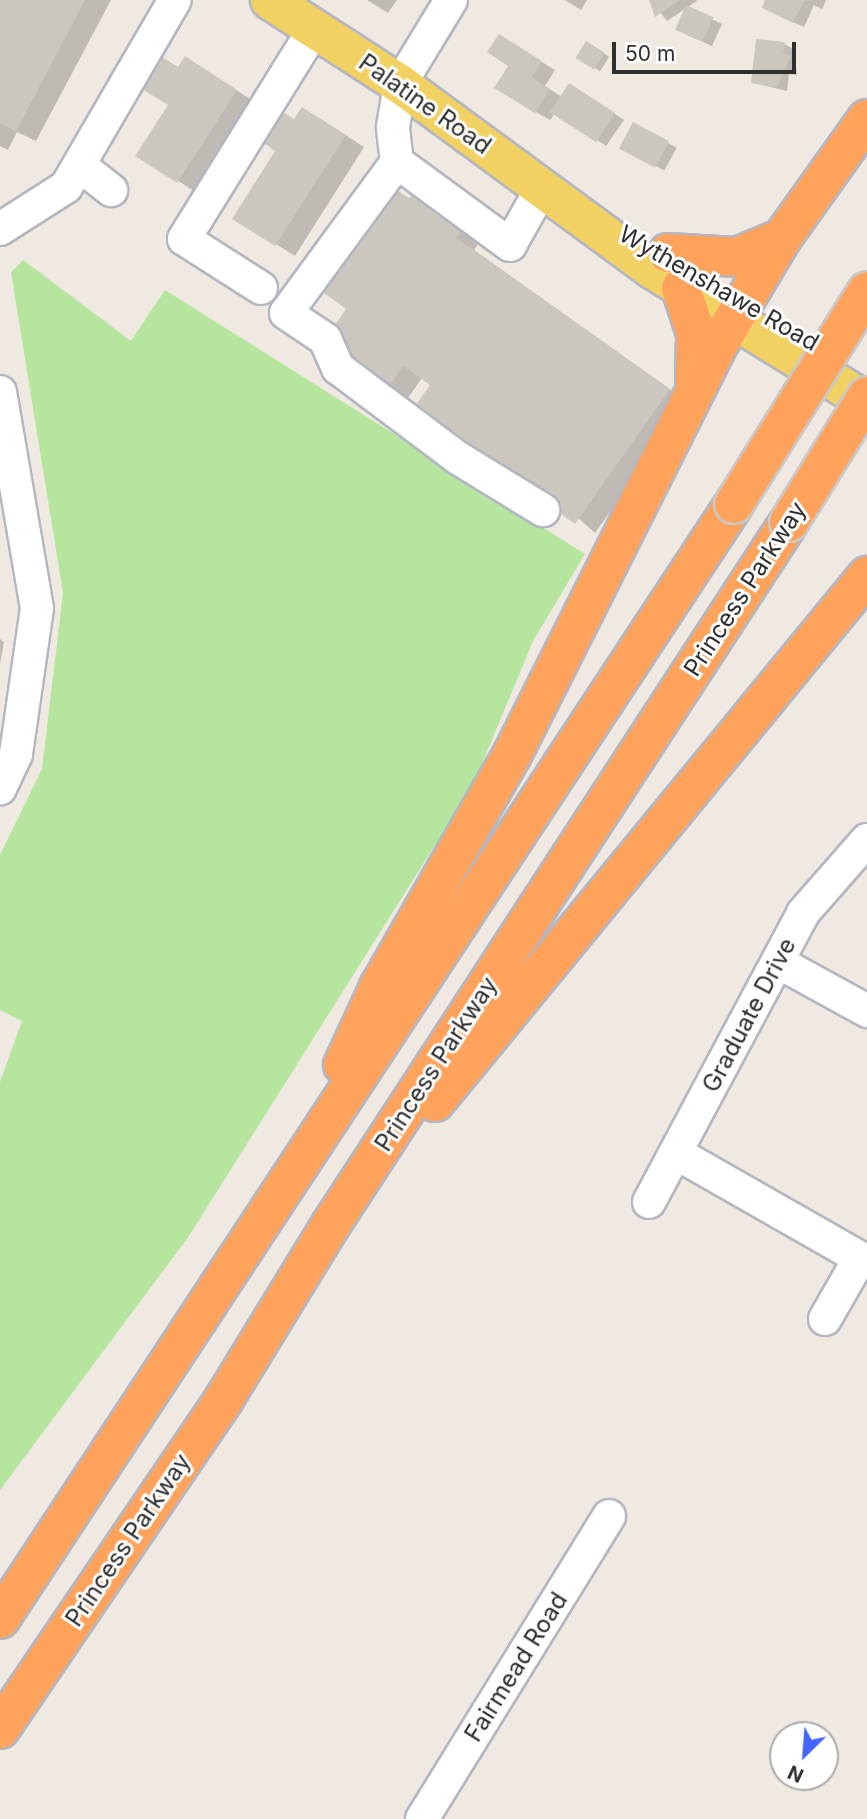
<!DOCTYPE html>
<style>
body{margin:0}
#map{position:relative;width:867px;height:1819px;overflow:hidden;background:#efe9e1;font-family:Inter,sans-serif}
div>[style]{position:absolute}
.green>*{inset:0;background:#b6e59e}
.shadow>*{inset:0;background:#0003;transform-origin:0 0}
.building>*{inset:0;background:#cbc7bf;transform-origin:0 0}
.roads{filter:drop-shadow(2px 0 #b4b7c1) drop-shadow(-2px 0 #b4b7c1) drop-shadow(0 2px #b4b7c1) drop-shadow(0 -2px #b4b7c1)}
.minor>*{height:32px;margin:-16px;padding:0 16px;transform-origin:16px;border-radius:16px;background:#fff}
.major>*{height:38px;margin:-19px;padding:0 19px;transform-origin:19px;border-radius:19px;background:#f2d163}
.highway>*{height:38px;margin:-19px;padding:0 19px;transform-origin:19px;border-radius:19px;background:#ffa35c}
.bridges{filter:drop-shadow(2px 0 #c9c9c9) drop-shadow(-2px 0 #c9c9c9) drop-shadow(0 2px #c9c9c9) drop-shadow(0 -2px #c9c9c9)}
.highway-bridge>*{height:38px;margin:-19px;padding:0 19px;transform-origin:19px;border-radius:19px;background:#ffa35c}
span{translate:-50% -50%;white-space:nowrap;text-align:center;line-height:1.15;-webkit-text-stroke:6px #fff;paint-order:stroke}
.street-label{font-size:24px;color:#2e2e2e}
.north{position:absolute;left:769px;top:1721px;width:70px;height:70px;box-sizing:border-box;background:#fff;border:2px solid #ababab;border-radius:50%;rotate:205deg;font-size:19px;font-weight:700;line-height:28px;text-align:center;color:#2e2e2e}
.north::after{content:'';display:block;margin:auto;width:24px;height:32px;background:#4264fb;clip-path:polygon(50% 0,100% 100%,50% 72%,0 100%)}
.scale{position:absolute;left:612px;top:42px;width:184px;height:32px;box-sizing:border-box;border:4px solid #2e2e2e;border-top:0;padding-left:9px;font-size:21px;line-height:24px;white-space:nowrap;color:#2e2e2e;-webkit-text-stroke:5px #fff;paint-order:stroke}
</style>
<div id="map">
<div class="green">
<i style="clip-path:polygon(23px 260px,131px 341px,165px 290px,585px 554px,533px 641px,474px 783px,189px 1236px,0 1490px,0 1082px,22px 1021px,0 1010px,0 855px,42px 769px,63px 593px,11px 272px)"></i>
</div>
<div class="shadow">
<i style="clip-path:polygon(0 0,111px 0,36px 141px,17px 132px,8px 150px,0 146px)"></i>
<i style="clip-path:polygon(367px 0,397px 0,388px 13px)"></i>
<i style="clip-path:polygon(565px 0,587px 0,581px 10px)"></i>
<i style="clip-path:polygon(651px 0,696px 0,697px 1px,667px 21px)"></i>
<i style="clip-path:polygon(767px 0,826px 0,822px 9px,814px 5px,804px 27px,773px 13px)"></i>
<i style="clip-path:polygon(687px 7px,722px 24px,712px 46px,687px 35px)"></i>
<i style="left:587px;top:43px;width:26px;height:17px;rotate:32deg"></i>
<i style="clip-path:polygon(784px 44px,794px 49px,797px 75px,789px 74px,787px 91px,753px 83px)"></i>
<i style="clip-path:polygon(514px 45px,555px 70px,545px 86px,562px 97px,580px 91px,624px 120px,606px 146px,555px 113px,550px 120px,536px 112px,511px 65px)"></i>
<i style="clip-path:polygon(179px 69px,205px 70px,255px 102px,197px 193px,138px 155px,170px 105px)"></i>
<i style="clip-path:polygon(322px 120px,364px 147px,295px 256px,234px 218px,295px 121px)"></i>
<i style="left:634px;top:124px;width:49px;height:26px;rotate:29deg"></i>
<i style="clip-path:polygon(393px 190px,484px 235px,474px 250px,688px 402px,595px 533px,422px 378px,405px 402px,386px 391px,348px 309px)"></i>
<i style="clip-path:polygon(0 639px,4px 642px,0 664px)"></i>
</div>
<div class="building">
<i style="clip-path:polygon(0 0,85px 0,16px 131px,0 123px)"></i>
<i style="clip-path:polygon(649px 0,680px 0,655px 17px)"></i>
<i style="clip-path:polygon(765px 0,814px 0,804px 1px,793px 23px,762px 8px)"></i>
<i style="left:686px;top:5px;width:30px;height:27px;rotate:24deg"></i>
<i style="clip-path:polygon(499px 34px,542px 61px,532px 77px,550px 89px,535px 113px,494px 88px,508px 66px,487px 52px)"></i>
<i style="clip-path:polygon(756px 39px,785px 42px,783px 54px,791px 55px,777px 87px,751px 83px)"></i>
<i style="left:586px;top:41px;width:22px;height:20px;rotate:32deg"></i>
<i style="clip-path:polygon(154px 52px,178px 67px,185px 56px,237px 90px,177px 183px,135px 156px,168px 105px,134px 84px)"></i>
<i style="left:569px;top:83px;width:55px;height:35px;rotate:33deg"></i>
<i style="clip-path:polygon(302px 107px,346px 135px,275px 246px,232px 219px,275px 151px,258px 139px,278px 109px,294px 119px)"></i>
<i style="left:633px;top:122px;width:41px;height:30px;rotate:28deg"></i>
<i style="clip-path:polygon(393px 187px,409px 199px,417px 188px,466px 223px,456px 238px,670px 389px,575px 524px,413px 409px,430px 385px,403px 366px,385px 392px,341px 361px,332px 329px,346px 309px,320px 290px)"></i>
</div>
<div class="roads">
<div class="minor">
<i style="left:397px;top:162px;width:35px;rotate:-97deg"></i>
<i style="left:393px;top:127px;width:44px;rotate:-80.8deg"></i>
<i style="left:400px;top:84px;width:98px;rotate:-58.7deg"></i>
<i style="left:79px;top:165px;width:41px;rotate:38deg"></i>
<i style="left:542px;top:188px;width:65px;rotate:119.3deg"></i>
<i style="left:510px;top:245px;width:140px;rotate:-143.7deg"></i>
<i style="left:397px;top:162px;width:187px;rotate:126.3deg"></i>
<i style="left:286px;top:313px;width:47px;rotate:33.7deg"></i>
<i style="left:325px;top:339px;width:32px;rotate:66deg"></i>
<i style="left:338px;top:368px;width:150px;rotate:36.9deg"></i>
<i style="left:458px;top:458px;width:100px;rotate:31.5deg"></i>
<i style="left:0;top:229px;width:78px;rotate:-32.5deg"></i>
<i style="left:66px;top:187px;width:216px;rotate:-59.8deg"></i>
<i style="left:261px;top:288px;width:91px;rotate:-147.5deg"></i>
<i style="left:184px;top:239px;width:248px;rotate:-58.2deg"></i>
<i style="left:0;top:392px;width:219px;rotate:80.3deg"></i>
<i style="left:37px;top:608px;width:148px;rotate:98.2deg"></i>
<i style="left:16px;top:754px;width:38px;rotate:115deg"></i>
<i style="left:778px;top:962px;width:102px;rotate:28.8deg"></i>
<i style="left:676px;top:1153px;width:220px;rotate:29.7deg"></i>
<i style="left:649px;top:1202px;width:327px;rotate:-61.9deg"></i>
<i style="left:803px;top:913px;width:97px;rotate:-48.8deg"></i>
<i style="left:825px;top:1319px;width:70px;rotate:-60.2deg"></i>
<i style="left:422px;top:1819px;width:356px;rotate:-58.3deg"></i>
</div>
<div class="major">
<i style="left:270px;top:0;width:155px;rotate:32.9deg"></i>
<i style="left:400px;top:84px;width:313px;rotate:36.3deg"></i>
<i style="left:652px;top:269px;width:253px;rotate:31.7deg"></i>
</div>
<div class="highway">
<i style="left:668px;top:253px;width:69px;rotate:3.3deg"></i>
<i style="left:737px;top:257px;width:49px;rotate:-22.9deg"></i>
<i style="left:681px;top:288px;width:48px;rotate:71.9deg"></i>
<i style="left:696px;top:334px;width:50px;rotate:91.1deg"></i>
<i style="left:343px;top:1065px;width:86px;rotate:-65.2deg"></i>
<i style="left:379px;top:987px;width:267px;rotate:-60.2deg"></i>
<i style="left:512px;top:755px;width:462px;rotate:-63.3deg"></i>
<i style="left:720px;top:342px;width:121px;rotate:-59.2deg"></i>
<i style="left:782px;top:238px;width:146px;rotate:-54.5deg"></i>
<i style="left:435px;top:1102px;width:681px;rotate:-50.6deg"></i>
<i style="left:0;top:1619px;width:1335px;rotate:-56.64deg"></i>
<i style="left:0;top:1729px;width:399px;rotate:-55.8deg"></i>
<i style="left:224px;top:1399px;width:203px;rotate:-58.5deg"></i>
<i style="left:330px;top:1226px;width:840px;rotate:-56.9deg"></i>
</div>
</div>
<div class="bridges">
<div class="highway-bridge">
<i style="left:734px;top:504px;width:251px;rotate:-58deg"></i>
<i style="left:789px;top:522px;width:148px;rotate:-58.2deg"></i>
</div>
</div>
<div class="street-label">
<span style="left:425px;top:104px;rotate:35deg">Palatine Road</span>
<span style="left:719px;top:288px;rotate:30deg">Wythenshawe Road</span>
<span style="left:745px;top:589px;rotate:-57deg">Princess Parkway</span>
<span style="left:749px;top:1015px;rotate:-62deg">Graduate Drive</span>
<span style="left:436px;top:1064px;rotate:-57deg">Princess Parkway</span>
<span style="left:128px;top:1540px;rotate:-56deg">Princess Parkway</span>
<span style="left:516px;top:1667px;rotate:-58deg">Fairmead Road</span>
</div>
<div class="north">N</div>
<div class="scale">50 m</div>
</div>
